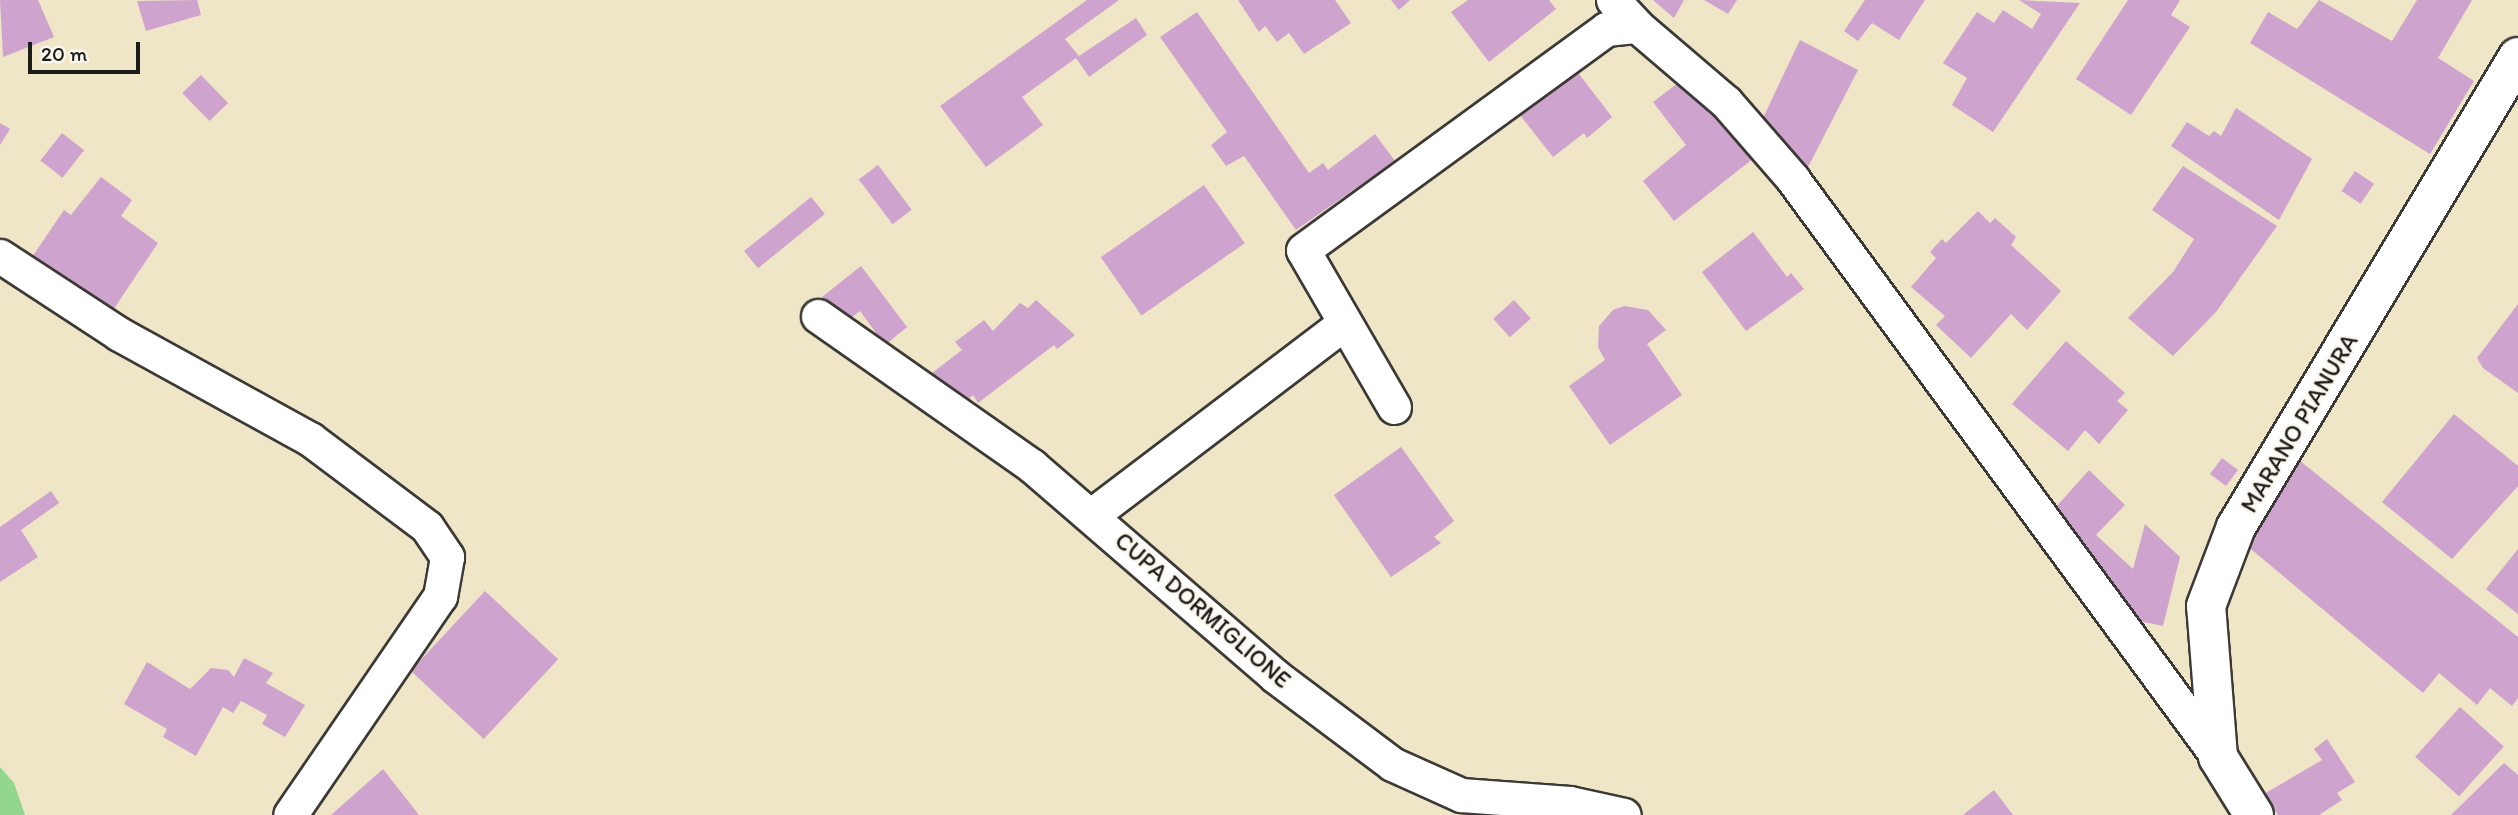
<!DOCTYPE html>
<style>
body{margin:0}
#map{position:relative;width:2518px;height:815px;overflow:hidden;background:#efe5c7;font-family:Itim,sans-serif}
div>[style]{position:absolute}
.green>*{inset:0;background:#93d78f}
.building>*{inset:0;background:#cea3cd;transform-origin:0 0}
.roads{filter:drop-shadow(2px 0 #3c3a36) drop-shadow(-2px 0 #3c3a36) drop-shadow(0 2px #3c3a36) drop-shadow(0 -2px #3c3a36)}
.minor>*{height:33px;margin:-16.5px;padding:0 16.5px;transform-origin:16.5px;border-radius:16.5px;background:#fff}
.tertiary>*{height:38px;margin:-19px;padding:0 19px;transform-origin:19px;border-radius:19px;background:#fff}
span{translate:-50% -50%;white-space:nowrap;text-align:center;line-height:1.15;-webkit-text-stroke:5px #fbf7ec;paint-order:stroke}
.street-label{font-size:24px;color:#1c1c1c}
.scale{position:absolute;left:28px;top:42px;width:112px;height:32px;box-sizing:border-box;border:4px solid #1c1c1c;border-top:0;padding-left:9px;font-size:21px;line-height:24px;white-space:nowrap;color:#1c1c1c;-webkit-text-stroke:5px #fbf7ec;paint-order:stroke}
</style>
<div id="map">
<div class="green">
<i style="clip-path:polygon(0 767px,14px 783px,25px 815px,0 815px)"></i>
</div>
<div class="building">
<i style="clip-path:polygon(0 0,38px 0,54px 37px,3px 57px)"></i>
<i style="clip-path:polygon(197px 0,201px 15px,146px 31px,137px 1px)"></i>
<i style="clip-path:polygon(1087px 0,1119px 0,1065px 39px,1079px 56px,1136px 18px,1147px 35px,1089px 77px,1076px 58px,1022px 97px,1043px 125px,986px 167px,940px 106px)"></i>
<i style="clip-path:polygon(1238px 0,1335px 0,1351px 23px,1304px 54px,1289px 33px,1277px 42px,1265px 26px,1259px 32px)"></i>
<i style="clip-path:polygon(1391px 0,1410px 0,1399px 10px)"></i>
<i style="clip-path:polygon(1468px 0,1549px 0,1556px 9px,1489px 62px,1451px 12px)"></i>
<i style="clip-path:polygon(1653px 0,1684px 0,1674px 18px)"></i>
<i style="clip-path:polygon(1704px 0,1737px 0,1728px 14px)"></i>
<i style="clip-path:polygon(1865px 0,1925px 0,1899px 40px,1872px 23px,1858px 41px,1844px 31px)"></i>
<i style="clip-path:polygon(2019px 0,2080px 3px,1993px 132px,1952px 105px,1967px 78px,1943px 63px,1977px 12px,1994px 23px,2003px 10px,2032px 29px,2041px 14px)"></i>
<i style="clip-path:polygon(2128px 0,2180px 0,2171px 15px,2190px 27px,2131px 115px,2076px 79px)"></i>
<i style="clip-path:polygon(2319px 0,2392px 41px,2417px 0,2472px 0,2438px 58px,2474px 81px,2430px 154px,2250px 43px,2268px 12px,2297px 29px)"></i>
<i style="clip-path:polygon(1197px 12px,1309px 173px,1323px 163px,1328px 170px,1375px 134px,1395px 161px,1296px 230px,1244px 156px,1226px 166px,1211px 145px,1227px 132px,1160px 37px)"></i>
<i style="clip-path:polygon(1800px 40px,1858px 70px,1807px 169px,1762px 120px)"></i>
<i style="clip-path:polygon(1576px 70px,1612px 117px,1587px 138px,1584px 133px,1553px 157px,1519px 114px)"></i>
<i style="left:201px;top:75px;width:39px;height:26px;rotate:46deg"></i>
<i style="clip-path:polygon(1682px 80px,1759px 154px,1674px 221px,1643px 181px,1686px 145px,1653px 102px)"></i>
<i style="clip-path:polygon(2236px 108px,2312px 159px,2279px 220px,2171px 146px,2187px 122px,2209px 136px,2214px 131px,2221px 136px)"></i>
<i style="clip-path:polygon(0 123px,10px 129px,0 145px)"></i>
<i style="left:62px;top:133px;width:28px;height:35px;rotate:38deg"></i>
<i style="left:878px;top:165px;width:56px;height:24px;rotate:53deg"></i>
<i style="clip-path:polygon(2183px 166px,2277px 226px,2216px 312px,2173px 356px,2128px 318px,2173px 272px,2194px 239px,2152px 210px)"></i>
<i style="left:2355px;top:171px;width:23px;height:24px;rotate:34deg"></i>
<i style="clip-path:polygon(101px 177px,132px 200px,121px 216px,158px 243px,107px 319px,28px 263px,64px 210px,71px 215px)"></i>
<i style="left:1204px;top:185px;width:71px;height:126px;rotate:55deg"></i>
<i style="left:811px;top:197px;width:22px;height:86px;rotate:51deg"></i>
<i style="clip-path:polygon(1978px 211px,1990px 223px,1995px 218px,2016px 237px,2011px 245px,2061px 291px,2027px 330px,2011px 314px,1971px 358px,1936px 325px,1945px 316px,1911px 287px,1936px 258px,1930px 252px,1942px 239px,1946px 243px)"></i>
<i style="clip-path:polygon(1753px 232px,1787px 277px,1791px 273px,1804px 289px,1746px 331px,1702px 272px)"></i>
<i style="clip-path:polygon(861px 266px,907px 327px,885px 345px,860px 311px,842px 325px,822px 297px)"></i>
<i style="clip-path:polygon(1036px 300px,1075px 335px,1057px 349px,1054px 345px,978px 403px,973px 395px,966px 402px,932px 373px,962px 350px,955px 342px,984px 320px,993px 331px,1020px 303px,1028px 308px)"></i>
<i style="left:1514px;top:300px;width:25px;height:28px;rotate:48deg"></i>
<i style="clip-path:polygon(2518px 304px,2518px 393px,2483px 368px,2477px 358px)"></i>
<i style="clip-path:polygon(1624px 306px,1648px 310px,1666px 330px,1647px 344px,1682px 395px,1610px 445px,1569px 386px,1605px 360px,1598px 347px,1599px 326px,1613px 310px)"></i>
<i style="clip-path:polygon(2066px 341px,2125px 393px,2117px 401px,2128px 410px,2099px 444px,2085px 430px,2068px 451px,2012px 404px)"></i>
<i style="clip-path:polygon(2454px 414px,2518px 466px,2518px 486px,2452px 559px,2382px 502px)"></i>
<i style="clip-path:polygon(1401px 447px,1454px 521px,1434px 537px,1441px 543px,1391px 577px,1334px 495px)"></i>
<i style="left:2222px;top:458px;width:20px;height:20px;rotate:37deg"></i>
<i style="clip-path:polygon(2299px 460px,2518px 637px,2518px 698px,2512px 706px,2490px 688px,2477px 705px,2439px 673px,2423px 693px,2246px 545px)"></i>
<i style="clip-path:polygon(2089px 470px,2125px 505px,2096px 535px,2133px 569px,2145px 524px,2180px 557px,2163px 626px,2130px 619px,2047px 517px)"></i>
<i style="clip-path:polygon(51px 491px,59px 503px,21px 530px,38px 557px,0 582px,0 527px)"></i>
<i style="clip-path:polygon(2518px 549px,2518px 614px,2486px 589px)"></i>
<i style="left:485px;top:591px;width:100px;height:109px;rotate:43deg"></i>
<i style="clip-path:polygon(244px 658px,273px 673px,266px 683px,305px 705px,285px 737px,262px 724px,267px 715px,241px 701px,233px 713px,223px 707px,196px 756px,163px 737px,167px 729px,124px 704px,147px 662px,190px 689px,211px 668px,228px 670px,234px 677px)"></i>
<i style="left:2460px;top:707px;width:59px;height:67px;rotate:42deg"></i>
<i style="clip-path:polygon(2327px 739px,2355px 782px,2337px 793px,2342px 800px,2319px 815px,2278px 815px,2264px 794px,2322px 760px,2314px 749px)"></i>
<i style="clip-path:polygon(2504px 763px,2518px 775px,2518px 815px,2451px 815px)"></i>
<i style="clip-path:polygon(383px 769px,419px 815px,331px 815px)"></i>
<i style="clip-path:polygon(1994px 790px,2013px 815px,1963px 815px)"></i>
</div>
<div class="roads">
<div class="minor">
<i style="left:1613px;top:0;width:35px;rotate:47deg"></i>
<i style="left:1637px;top:26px;width:117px;rotate:40.5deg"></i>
<i style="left:1726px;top:102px;width:101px;rotate:49deg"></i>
<i style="left:1792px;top:178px;width:719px;rotate:53.66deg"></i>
<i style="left:0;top:256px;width:142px;rotate:33.2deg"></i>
<i style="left:119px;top:334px;width:218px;rotate:28.8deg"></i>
<i style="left:310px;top:439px;width:146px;rotate:36.9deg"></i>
<i style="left:427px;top:527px;width:36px;rotate:56deg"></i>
<i style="left:447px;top:557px;width:40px;rotate:100deg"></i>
<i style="left:440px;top:596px;width:265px;rotate:124.4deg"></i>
<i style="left:818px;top:316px;width:261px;rotate:35deg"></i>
<i style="left:1032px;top:466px;width:321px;rotate:40.8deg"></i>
<i style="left:1275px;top:676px;width:146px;rotate:36.9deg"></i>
<i style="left:1392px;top:764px;width:76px;rotate:24.2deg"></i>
<i style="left:1461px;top:795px;width:109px;rotate:4.2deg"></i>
<i style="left:1570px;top:803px;width:55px;rotate:12.5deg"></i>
<i style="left:1394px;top:407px;width:181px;rotate:-120.1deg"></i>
<i style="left:1303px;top:250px;width:375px;rotate:-36.1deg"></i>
<i style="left:1606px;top:29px;width:31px;rotate:-6deg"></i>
<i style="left:1093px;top:514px;width:316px;rotate:-37.2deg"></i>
</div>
<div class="tertiary">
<i style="left:2254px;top:815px;width:68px;rotate:-121.8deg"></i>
<i style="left:2218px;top:757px;width:151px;rotate:-94.5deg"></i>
<i style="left:2206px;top:606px;width:85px;rotate:-69.2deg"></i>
<i style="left:2236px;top:527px;width:548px;rotate:-59.04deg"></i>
</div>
</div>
<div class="street-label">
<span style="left:2299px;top:423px;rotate:-59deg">MARANO PIANURA</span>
<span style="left:1203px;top:610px;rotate:41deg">CUPA DORMIGLIONE</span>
</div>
<div class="scale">20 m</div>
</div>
